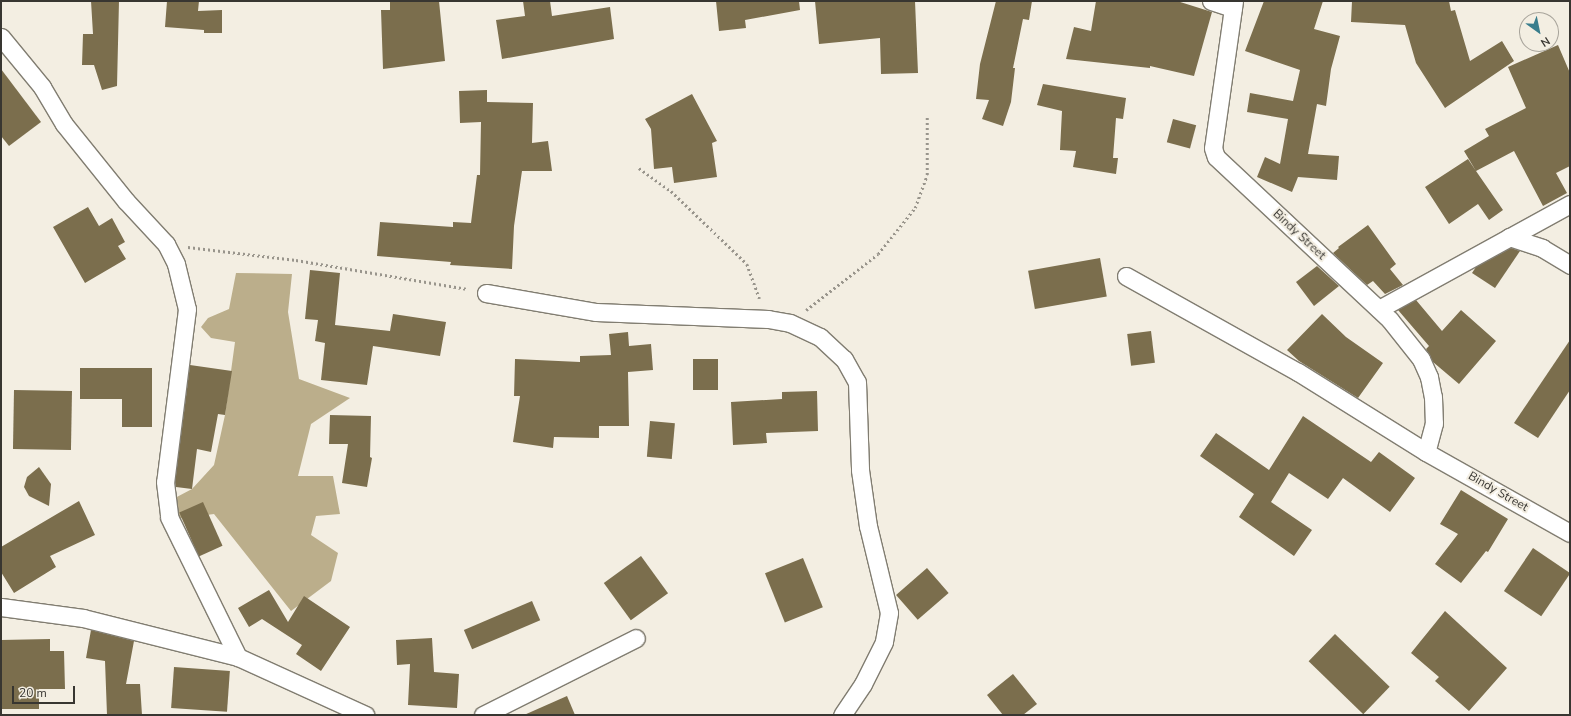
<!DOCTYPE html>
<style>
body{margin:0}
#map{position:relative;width:1571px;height:716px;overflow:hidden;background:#f3eee2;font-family:"Nunito Sans",sans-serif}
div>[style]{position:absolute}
.forest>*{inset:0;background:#bbae8b}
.building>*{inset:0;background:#7b6e4d;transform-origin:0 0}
.path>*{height:2.5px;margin-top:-1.25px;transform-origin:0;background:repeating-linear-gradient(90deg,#99958c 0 2px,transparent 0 5px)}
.roads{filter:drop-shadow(1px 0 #817d71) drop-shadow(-1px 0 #817d71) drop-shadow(0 1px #817d71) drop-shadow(0 -1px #817d71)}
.minor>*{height:17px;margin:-8.5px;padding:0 8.5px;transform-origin:8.5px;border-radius:8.5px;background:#fff}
span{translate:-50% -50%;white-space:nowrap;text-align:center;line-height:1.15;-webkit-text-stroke:4px #f3eee2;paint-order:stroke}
.street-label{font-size:12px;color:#383631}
.frame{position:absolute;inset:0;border:2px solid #383631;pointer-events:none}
.north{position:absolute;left:1519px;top:12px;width:40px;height:40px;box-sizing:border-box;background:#f3eee2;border:1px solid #a8a49b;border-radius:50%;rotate:147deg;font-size:11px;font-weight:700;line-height:16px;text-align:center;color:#383631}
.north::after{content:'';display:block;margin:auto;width:14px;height:18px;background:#397d8c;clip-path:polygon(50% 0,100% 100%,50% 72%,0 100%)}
.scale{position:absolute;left:12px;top:686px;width:63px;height:18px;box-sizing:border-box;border:2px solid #383631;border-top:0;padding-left:5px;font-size:12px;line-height:14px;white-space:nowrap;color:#383631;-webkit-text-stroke:3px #f3eee2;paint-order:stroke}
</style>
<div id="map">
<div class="forest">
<i style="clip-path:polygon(236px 273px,292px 274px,288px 312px,299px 379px,350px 398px,311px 424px,298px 476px,333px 476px,340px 514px,316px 516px,311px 535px,338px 553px,331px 581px,291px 611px,214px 514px,176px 519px,173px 499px,192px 489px,214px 465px,225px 415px,235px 342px,211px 338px,201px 327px,208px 318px,229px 309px)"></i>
</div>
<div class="building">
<i style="clip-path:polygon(91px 1px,119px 1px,117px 86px,102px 90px,94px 65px,82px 65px,83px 34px,93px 34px)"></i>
<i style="clip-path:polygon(167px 1px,199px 1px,198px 11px,222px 10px,222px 33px,204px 33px,204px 30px,165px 27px)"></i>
<i style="clip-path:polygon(390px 1px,439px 1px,445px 61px,383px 69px,381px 10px,390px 10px)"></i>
<i style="clip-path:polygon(523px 1px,550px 1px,552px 16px,610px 7px,614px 39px,502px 59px,496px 20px,525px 16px)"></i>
<i style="clip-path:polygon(716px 1px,799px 1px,800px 10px,745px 20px,746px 28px,719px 31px)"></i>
<i style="clip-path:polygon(815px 1px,915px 1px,918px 73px,881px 74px,880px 38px,819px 44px)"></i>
<i style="clip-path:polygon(996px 1px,1032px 1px,1029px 20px,1023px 19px,1013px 68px,1015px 68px,1011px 102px,1003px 126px,982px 119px,989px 100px,976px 99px,980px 64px)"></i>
<i style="clip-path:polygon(1096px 1px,1177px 1px,1212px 12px,1194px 76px,1150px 66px,1150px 68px,1066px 59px,1074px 27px,1091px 31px)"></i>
<i style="clip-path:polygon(1264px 1px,1323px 1px,1314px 29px,1340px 36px,1331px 69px,1326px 106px,1317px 104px,1308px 154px,1339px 156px,1337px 180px,1298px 177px,1292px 192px,1257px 177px,1265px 157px,1280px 164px,1288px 119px,1247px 112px,1250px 93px,1293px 101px,1300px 70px,1245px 51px)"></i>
<i style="clip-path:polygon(1352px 1px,1449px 1px,1451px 11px,1455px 10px,1470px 61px,1502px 41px,1514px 61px,1445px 108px,1416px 63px,1405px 25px,1351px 22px)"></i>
<i style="clip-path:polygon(1558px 45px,1570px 73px,1570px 166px,1556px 173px,1567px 193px,1543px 206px,1514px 151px,1476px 171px,1503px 210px,1489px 220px,1478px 204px,1449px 224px,1425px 187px,1468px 159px,1476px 171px,1464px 151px,1489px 136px,1485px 129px,1526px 108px,1508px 67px)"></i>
<i style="clip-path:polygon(1px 69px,41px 122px,9px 146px,1px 136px)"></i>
<i style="clip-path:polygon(1043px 84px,1126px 98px,1123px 119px,1116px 118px,1113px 158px,1118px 158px,1116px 174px,1073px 167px,1076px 151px,1060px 150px,1062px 111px,1037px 105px)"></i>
<i style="clip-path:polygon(487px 90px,487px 102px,533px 103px,532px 143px,548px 141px,552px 171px,522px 171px,514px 226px,512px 269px,450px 265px,451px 262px,377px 256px,380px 222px,453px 227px,453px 222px,471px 223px,477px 175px,480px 175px,481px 122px,460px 123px,459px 91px)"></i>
<i style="clip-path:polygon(692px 94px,717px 141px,712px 143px,717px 177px,674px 183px,672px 167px,654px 169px,651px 129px,645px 119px)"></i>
<i style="left:1173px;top:119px;width:24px;height:24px;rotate:15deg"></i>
<i style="clip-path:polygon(88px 207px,99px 226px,112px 218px,125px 242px,118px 246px,126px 259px,85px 283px,53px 227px)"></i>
<i style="clip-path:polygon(1368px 225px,1396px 264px,1390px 269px,1403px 285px,1385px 294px,1373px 281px,1367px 285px,1333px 253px,1339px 248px,1338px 247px)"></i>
<i style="clip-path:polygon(1511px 248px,1520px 251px,1495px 288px,1472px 273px,1476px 267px)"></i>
<i style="left:1100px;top:258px;width:39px;height:73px;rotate:80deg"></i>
<i style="clip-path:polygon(1317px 266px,1339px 286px,1314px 306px,1296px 282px)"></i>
<i style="clip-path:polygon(310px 270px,340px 273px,335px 325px,390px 331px,393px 314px,446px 322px,440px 356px,373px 346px,367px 385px,321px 380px,325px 343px,315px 341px,318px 320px,305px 319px)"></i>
<i style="clip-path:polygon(1416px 300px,1442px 331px,1461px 310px,1496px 341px,1459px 384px,1433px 362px,1426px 349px,1429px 346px,1398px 310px)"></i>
<i style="clip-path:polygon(1322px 314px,1346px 337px,1383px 363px,1358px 398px,1299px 361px,1287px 350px)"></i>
<i style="left:1151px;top:331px;width:32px;height:24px;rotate:83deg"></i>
<i style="clip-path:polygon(628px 332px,629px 346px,651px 344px,653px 370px,628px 372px,629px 426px,599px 426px,599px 438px,554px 437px,553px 448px,513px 442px,520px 396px,514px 396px,515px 359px,580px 362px,580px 356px,611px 355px,609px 334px)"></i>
<i style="clip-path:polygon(1570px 340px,1570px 390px,1538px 438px,1514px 423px)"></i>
<i style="left:693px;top:359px;width:25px;height:31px"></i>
<i style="clip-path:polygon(190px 365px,232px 371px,225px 415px,218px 414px,211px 452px,197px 449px,192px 489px,176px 487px,175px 482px)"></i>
<i style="clip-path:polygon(80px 368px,152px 368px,152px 427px,122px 427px,122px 399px,80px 399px)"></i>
<i style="left:14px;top:390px;width:58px;height:59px;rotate:1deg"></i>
<i style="clip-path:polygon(817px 391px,818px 431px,766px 433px,767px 443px,733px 445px,731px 402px,782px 399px,782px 392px)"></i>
<i style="clip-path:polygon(330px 415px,371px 416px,370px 457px,372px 458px,367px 487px,342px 483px,348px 444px,329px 444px)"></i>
<i style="clip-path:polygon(1303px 416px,1371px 462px,1379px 452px,1415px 478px,1390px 512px,1343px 478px,1328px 499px,1289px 473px,1271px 502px,1312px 530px,1294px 556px,1239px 517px,1254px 494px,1200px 456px,1216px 433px,1269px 470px)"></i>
<i style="left:650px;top:421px;width:25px;height:36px;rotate:5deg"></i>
<i style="clip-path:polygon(39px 467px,51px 484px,49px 506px,29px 496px,24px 487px,27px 477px)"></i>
<i style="clip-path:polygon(1461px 490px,1508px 519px,1488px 552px,1486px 551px,1461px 583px,1435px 564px,1458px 534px,1440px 524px)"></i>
<i style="clip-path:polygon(79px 501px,95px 535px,50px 556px,56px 567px,14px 593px,1px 572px,1px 547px)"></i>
<i style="left:203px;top:502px;width:48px;height:26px;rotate:66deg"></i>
<i style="left:1533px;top:548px;width:45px;height:52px;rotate:34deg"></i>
<i style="left:641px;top:556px;width:46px;height:46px;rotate:54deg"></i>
<i style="left:803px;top:558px;width:53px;height:41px;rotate:68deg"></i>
<i style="left:927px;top:568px;width:33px;height:41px;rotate:49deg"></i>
<i style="clip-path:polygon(269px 590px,288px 622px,304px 596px,350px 627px,321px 671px,296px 654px,302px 645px,262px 619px,249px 627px,238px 608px)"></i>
<i style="left:532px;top:601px;width:21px;height:74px;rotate:67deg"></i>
<i style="clip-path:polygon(1445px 611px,1507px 668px,1469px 711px,1435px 681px,1439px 677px,1411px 653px)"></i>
<i style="clip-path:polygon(91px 630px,134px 641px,126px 684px,140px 684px,142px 715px,107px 715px,105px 661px,86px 658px)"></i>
<i style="left:1335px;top:634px;width:76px;height:38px;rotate:44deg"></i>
<i style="clip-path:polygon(432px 638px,434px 672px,459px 674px,457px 708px,408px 705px,410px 664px,397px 665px,396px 640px)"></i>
<i style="clip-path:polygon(50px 639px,50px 651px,64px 651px,65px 689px,39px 689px,39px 709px,1px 709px,1px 640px)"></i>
<i style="left:174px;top:667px;width:56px;height:41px;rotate:4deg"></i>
<i style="clip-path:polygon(1013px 674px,1037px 704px,1023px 715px,1003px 715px,987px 695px)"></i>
<i style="clip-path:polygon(567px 696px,575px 715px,524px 715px)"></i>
</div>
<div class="path">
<i style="left:639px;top:168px;width:39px;rotate:36deg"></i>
<i style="left:671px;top:191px;width:105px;rotate:43.8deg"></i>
<i style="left:747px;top:264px;width:37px;rotate:70deg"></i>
<i style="left:188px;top:247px;width:109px;rotate:6.9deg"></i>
<i style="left:296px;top:260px;width:174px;rotate:9.6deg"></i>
<i style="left:806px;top:310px;width:91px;rotate:-37.9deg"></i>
<i style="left:878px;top:254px;width:59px;rotate:-51.2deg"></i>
<i style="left:915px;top:208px;width:35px;rotate:-70deg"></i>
<i style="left:927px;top:175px;width:58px;rotate:-90deg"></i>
</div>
<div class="roads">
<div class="minor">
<i style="left:1211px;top:1px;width:23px;rotate:18deg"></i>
<i style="left:1234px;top:1px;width:148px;rotate:98.1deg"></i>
<i style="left:1213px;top:148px;width:9px;rotate:72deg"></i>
<i style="left:1216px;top:157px;width:238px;rotate:43.1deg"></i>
<i style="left:1390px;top:320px;width:50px;rotate:51.5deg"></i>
<i style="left:1421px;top:359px;width:20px;rotate:66deg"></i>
<i style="left:1429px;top:377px;width:20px;rotate:79deg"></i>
<i style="left:1433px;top:397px;width:26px;rotate:88deg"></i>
<i style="left:1434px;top:423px;width:30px;rotate:105deg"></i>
<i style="left:1px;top:37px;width:65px;rotate:50.6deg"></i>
<i style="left:42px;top:87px;width:43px;rotate:59.3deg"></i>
<i style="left:64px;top:124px;width:99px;rotate:51.2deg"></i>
<i style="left:126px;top:201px;width:59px;rotate:47.1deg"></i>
<i style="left:166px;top:244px;width:22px;rotate:63deg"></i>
<i style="left:176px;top:264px;width:46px;rotate:76.3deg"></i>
<i style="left:187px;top:309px;width:174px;rotate:97.2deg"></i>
<i style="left:165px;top:482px;width:35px;rotate:83deg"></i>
<i style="left:169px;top:517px;width:156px;rotate:63.8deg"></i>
<i style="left:1509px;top:237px;width:35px;rotate:18deg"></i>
<i style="left:1542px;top:248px;width:33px;rotate:31deg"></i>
<i style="left:1126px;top:276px;width:197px;rotate:29.2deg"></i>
<i style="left:1298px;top:372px;width:151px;rotate:32deg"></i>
<i style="left:1426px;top:452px;width:165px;rotate:29.4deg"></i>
<i style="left:486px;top:293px;width:112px;rotate:9.8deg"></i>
<i style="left:596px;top:312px;width:172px;rotate:2.3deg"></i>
<i style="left:768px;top:319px;width:22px;rotate:10deg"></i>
<i style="left:790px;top:323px;width:33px;rotate:25deg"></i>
<i style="left:820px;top:337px;width:33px;rotate:43deg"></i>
<i style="left:844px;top:359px;width:26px;rotate:61deg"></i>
<i style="left:857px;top:382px;width:88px;rotate:88deg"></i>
<i style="left:860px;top:470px;width:57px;rotate:81.9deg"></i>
<i style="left:868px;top:526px;width:89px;rotate:76.4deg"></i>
<i style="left:889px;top:613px;width:29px;rotate:100deg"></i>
<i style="left:884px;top:642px;width:47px;rotate:116.6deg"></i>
<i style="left:863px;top:684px;width:37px;rotate:124deg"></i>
<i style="left:1379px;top:309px;width:218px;rotate:-28.8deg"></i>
<i style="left:1px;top:607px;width:83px;rotate:7.6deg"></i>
<i style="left:83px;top:618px;width:160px;rotate:14.1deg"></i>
<i style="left:238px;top:657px;width:140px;rotate:24.5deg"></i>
<i style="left:483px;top:715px;width:171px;rotate:-26.7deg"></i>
</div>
</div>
<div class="street-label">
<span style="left:1299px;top:235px;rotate:43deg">Bindy Street</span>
<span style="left:1498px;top:492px;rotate:30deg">Bindy Street</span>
</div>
<div class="frame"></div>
<div class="north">N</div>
<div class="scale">20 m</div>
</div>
